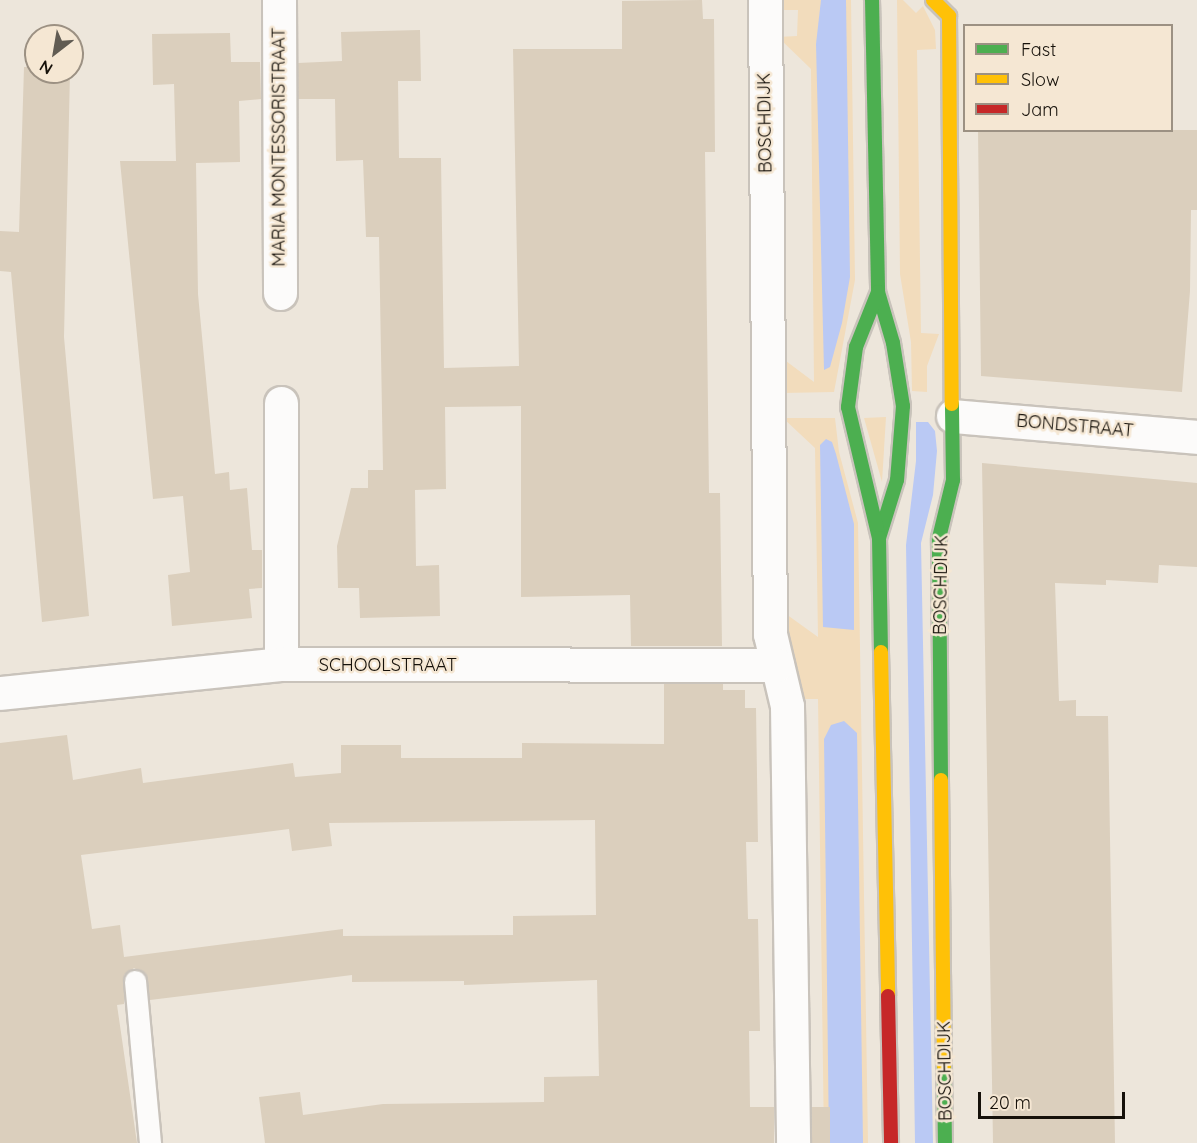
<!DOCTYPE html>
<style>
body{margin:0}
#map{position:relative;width:1197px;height:1143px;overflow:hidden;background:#ede6db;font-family:Quicksand,sans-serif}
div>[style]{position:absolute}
.green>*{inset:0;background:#f2dcbc}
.water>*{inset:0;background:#bac9f4}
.building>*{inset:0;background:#dbcfbd;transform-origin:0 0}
.roads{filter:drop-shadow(2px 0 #c9c3bb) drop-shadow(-2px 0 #c9c3bb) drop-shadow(0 2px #c9c3bb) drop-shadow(0 -2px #c9c3bb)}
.lane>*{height:21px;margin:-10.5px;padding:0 10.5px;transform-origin:10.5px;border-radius:10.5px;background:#fcfbfa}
.street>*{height:33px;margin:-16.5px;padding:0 16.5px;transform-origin:16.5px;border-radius:16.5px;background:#fcfbfa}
.fast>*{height:14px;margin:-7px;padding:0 7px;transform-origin:7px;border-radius:7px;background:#4caf50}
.slow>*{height:14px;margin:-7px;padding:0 7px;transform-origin:7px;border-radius:7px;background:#ffc107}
.jam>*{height:14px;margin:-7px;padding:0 7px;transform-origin:7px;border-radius:7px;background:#c62828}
span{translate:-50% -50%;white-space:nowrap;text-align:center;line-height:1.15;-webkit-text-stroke:5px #f5e7d3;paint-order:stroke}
.street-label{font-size:18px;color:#16110a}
.legend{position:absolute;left:963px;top:24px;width:210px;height:108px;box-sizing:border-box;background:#f5e7d3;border:2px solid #9c9183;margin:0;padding:8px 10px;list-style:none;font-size:18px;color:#16110a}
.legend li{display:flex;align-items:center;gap:12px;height:30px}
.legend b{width:30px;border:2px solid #9c9183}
.north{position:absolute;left:24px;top:24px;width:60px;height:60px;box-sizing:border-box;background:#f5e7d3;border:2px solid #9c9183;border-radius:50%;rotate:211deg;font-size:16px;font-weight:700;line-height:24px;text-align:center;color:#16110a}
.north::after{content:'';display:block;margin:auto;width:21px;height:27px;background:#615c53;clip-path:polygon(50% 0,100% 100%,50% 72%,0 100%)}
.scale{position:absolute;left:978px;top:1092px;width:147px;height:27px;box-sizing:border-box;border:3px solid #16110a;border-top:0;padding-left:8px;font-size:18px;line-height:21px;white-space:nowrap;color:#16110a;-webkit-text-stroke:4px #f5e7d3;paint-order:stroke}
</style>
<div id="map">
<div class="green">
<i style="clip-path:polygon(779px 0,851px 0,855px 280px,834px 392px,783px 393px,782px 358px,814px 382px,811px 69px,778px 37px,797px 36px,798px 10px,778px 10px)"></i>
<i style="clip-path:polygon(897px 0,903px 0,916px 13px,923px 6px,935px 30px,936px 49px,917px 50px,921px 333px,939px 334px,927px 366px,927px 392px,912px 391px,911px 342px,900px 274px)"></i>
<i style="clip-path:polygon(886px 417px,882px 482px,864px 418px)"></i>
<i style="clip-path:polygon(783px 418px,835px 418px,839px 452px,858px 523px,868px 1143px,824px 1143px,818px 699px,799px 699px,786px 614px,818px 637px,815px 448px)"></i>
</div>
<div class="water">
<i style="clip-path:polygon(821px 0,846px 0,850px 277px,842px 323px,830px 367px,824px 370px,816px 44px)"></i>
<i style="clip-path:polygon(916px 422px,928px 422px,935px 431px,937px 451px,933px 495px,921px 543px,933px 1143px,915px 1143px,906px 545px,916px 461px)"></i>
<i style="clip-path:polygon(826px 439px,832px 442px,836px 454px,854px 524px,854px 630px,823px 627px,820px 445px)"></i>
<i style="clip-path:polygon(844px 721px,857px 733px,863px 1143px,829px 1143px,824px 739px,831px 725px)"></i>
</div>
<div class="building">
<i style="clip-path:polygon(702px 0,703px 19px,714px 19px,715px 152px,705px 152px,709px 493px,720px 493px,722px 646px,631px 646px,630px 595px,521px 597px,521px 406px,445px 407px,446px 489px,415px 490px,416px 566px,439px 565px,440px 616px,360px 618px,359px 588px,338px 588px,337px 546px,351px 488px,368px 488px,368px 470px,383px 470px,379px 237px,366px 237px,363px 160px,336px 161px,335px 99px,298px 99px,298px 63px,342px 61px,341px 32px,420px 30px,421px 81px,398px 81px,399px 158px,441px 158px,444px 368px,519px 366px,513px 49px,622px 49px,622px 1px)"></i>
<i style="clip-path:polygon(230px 33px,231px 62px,260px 62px,261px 99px,239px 101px,240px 162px,196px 163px,198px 294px,215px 474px,229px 472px,230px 490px,247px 488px,252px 550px,262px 550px,262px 588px,249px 589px,252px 618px,172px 626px,168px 575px,190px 572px,183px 496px,153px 499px,120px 161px,176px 161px,174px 84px,153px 85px,152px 34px)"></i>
<i style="clip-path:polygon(24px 67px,36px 67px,36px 72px,70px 72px,64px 337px,89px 616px,42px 622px,11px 272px,0 271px,0 231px,19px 232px)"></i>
<i style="clip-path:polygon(978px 130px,1197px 130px,1197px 210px,1191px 210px,1190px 291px,1182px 392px,981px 376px)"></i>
<i style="clip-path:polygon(982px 463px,1197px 483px,1197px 567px,1159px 565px,1158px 583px,1106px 580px,1106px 585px,1055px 583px,1059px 701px,1076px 700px,1076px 716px,1108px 716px,1115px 1143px,993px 1143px)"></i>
<i style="clip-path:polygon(evenodd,664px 684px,723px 684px,723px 690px,745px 690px,745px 708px,756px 708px,758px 842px,746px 842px,748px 919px,758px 919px,760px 1031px,749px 1031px,750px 1107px,774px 1107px,774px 1143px,265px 1143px,259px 1097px,300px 1092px,303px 1115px,383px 1104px,544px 1102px,544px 1077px,599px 1076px,597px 980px,464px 985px,464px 981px,352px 982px,352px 975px,150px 1000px,146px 974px,134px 968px,124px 975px,124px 1004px,117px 1005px,137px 1143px,0 1143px,0 743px,67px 735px,73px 780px,141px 768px,143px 783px,293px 763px,295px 777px,341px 773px,341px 745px,401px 745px,401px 758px,522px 758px,522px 743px,664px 744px,664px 684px,595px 820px,596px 915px,513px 916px,513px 935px,343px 936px,343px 929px,124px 957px,120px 925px,92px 929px,81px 855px,289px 829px,292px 851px,332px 846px,329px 823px,595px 820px)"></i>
<i style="left:811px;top:1107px;width:19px;height:36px"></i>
</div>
<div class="roads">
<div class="lane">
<i style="left:135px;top:981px;width:163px;rotate:84.7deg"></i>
</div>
<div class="street">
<i style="left:279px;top:0;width:293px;rotate:89.8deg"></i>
<i style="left:765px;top:0;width:634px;rotate:89.55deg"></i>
<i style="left:770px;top:634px;width:74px;rotate:76.7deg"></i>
<i style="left:787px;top:706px;width:437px;rotate:89.2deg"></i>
<i style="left:281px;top:403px;width:261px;rotate:90deg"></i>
<i style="left:953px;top:416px;width:245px;rotate:4.9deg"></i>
<i style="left:0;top:693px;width:282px;rotate:-5.9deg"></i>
<i style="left:281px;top:664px;width:496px;rotate:0.1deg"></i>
</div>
<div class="fast">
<i style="left:872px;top:0;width:292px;rotate:88.8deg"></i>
<i style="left:878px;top:292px;width:53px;rotate:73.6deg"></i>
<i style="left:893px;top:343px;width:64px;rotate:81deg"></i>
<i style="left:903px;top:406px;width:74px;rotate:94.6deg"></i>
<i style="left:897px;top:480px;width:61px;rotate:107.2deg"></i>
<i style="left:878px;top:292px;width:59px;rotate:111.8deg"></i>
<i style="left:856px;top:347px;width:61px;rotate:97.6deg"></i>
<i style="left:848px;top:407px;width:135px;rotate:76.7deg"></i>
<i style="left:879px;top:538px;width:114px;rotate:89deg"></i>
<i style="left:941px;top:780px;width:242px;rotate:-90.5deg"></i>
<i style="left:939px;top:538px;width:60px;rotate:-76.4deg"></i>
<i style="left:953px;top:480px;width:76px;rotate:-90.8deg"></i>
<i style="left:944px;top:1066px;width:77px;rotate:89.3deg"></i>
</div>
<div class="slow">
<i style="left:933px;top:0;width:23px;rotate:45deg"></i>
<i style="left:949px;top:16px;width:388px;rotate:89.6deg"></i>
<i style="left:881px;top:652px;width:344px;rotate:88.8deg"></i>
<i style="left:941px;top:780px;width:286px;rotate:89.4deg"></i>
</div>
<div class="jam">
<i style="left:888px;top:996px;width:147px;rotate:88.8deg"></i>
</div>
</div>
<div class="street-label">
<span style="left:765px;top:123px;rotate:-91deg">BOSCHDIJK</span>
<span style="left:279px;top:147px;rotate:-90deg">MARIA MONTESSORISTRAAT</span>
<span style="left:1075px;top:426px;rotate:5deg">BONDSTRAAT</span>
<span style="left:941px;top:585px;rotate:-89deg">BOSCHDIJK</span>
<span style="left:388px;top:665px">SCHOOLSTRAAT</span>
<span style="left:945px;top:1071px;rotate:-91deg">BOSCHDIJK</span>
</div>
<ul class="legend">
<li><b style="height:8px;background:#4caf50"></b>Fast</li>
<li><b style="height:8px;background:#ffc107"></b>Slow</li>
<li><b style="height:8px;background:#c62828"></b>Jam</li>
</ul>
<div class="north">N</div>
<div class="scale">20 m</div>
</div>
